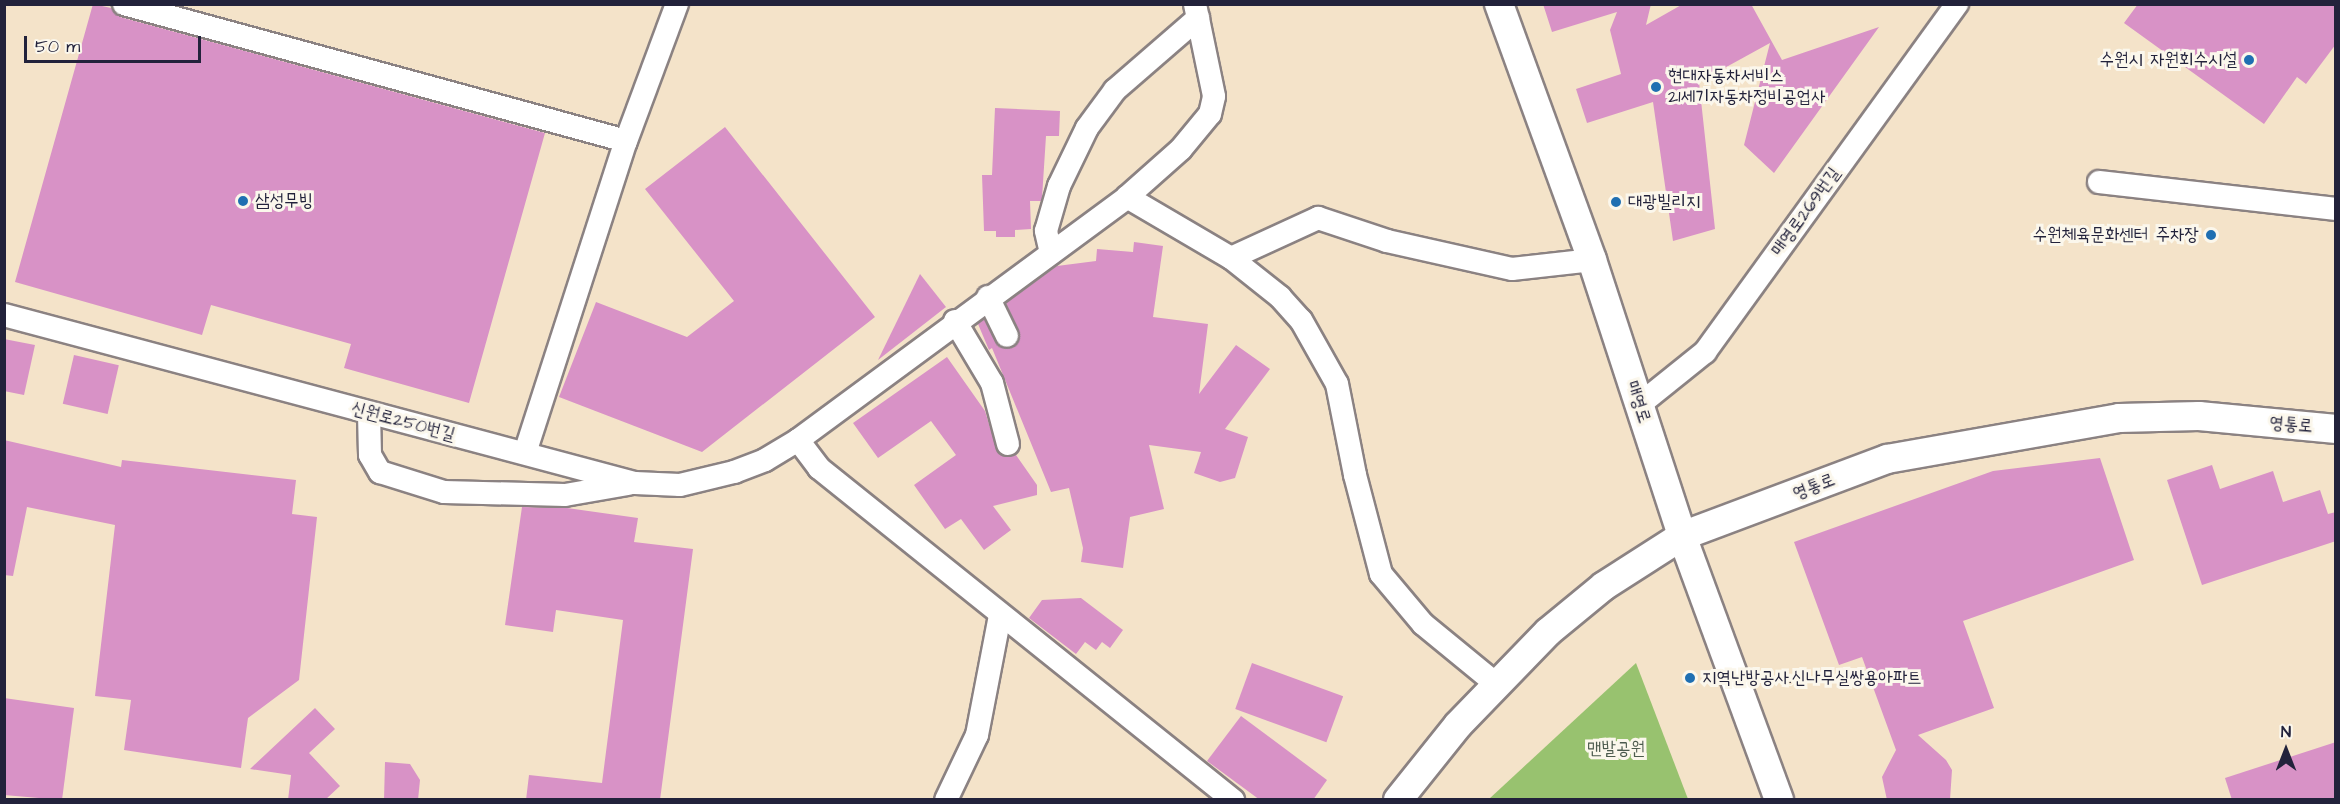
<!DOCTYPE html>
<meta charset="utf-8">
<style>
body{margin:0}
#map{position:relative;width:2340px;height:804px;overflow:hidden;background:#f4e3c9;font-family:"Architects Daughter","Poor Story",sans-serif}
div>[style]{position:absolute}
.green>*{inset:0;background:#98c26f}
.building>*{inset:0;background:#d892c6;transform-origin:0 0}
.roads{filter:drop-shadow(2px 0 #8b8282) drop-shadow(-2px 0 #8b8282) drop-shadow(0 2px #8b8282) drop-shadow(0 -2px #8b8282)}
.minor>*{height:22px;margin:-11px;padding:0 11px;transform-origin:11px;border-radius:11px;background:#fff}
.tertiary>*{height:28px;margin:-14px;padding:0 14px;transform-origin:14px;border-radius:14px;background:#fff}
.dots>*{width:16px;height:16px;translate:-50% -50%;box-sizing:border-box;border:3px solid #fbf7ec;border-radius:50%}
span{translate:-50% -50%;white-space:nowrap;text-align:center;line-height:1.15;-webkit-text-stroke:6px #fbf7ec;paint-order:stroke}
.poi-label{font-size:18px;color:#22223b}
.right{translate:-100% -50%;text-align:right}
.left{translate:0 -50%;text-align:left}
.street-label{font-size:18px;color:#22223b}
.park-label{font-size:18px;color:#4b5a4d}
.frame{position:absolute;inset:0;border:6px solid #22223b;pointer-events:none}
.north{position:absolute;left:2256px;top:720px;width:60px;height:60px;-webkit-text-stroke:4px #fbf7ec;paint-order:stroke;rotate:0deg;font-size:16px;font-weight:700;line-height:24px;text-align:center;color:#22223b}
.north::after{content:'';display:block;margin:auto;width:21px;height:27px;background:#22223b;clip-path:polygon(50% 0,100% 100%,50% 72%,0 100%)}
.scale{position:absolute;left:24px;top:36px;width:177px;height:27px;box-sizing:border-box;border:3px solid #22223b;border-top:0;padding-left:8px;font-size:18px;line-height:21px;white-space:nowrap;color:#22223b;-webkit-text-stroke:4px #fbf7ec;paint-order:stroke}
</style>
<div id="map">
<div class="green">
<i style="clip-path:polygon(1636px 663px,1688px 799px,1489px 799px)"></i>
</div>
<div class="building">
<i style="clip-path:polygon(93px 4px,111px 8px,120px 17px,545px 133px,469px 403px,344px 368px,351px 344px,211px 305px,202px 335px,15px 282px)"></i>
<i style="clip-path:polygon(1543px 4px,1651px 4px,1646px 25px,1683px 4px,1751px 4px,1782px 60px,1879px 27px,1774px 173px,1744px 145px,1770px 43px,1699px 82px,1715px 229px,1673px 241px,1653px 102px,1587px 123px,1576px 89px,1621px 74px,1610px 30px,1617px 12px,1552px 32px)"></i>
<i style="clip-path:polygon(2138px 4px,2336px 4px,2336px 44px,2306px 84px,2297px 77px,2264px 124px,2124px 23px)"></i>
<i style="clip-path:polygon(995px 108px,1060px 111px,1059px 136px,1046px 136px,1042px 198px,1041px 201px,1030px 201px,1031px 229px,1015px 230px,1015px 237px,996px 237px,996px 231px,984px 231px,982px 175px,992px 175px)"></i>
<i style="clip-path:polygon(725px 127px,875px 317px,702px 452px,559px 397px,596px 302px,687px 337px,734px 301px,645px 189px)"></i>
<i style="clip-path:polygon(1134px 242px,1163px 246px,1153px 317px,1208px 324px,1199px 394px,1236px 345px,1270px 369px,1225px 429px,1248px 437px,1235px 478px,1220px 482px,1194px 473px,1201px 452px,1149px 445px,1164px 509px,1130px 517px,1123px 568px,1081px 562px,1083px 548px,1069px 488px,1051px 492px,992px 348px,989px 350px,978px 324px,984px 319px,999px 347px,1013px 348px,1020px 336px,1006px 303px,1057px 266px,1096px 261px,1097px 249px,1133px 252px)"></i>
<i style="clip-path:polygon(920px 274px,946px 307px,878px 360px)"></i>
<i style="clip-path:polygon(4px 339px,35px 345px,24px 395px,4px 391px)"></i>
<i style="left:74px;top:355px;width:46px;height:50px;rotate:13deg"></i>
<i style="clip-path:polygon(947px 357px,985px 411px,998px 453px,1005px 457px,1016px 455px,1037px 485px,1037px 495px,993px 506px,1011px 530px,984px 550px,961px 519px,945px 529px,914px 485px,956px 455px,931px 421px,878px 458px,853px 423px)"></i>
<i style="clip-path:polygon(4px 440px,121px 467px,122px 460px,296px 480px,292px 514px,317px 517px,299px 680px,248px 718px,241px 768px,124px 750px,131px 700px,95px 696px,115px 525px,27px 507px,13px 576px,4px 575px)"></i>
<i style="clip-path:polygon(2100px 458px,2134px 560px,1963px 621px,1994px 708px,1918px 735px,1946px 760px,1952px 770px,1950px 800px,1887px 800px,1882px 777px,1896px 750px,1862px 657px,1839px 665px,1794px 542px,1993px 471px)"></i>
<i style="clip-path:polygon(2212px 465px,2220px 489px,2273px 471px,2283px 502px,2320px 490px,2328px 514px,2336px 512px,2336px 541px,2202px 585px,2167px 480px)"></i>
<i style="clip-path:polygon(522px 507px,567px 508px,638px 518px,634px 542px,693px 549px,660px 800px,526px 800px,529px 775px,602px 783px,623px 620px,556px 610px,553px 632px,505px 625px)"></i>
<i style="clip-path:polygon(1081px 598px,1123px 630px,1110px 648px,1102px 642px,1096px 650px,1085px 642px,1076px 654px,1029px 618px,1042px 600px)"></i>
<i style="left:1252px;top:663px;width:97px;height:49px;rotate:20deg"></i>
<i style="clip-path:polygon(4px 698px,74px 708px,62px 800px,4px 795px)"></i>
<i style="clip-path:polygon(315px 708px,335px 729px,309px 753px,340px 786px,325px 800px,288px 800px,291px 775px,250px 769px)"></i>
<i style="clip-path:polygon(1241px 716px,1327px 780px,1313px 800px,1260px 800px,1207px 761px)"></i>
<i style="clip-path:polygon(2336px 742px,2336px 800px,2232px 800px,2225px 778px)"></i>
<i style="clip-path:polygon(385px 762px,410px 764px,420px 780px,418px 800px,384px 800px)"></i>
</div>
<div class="roads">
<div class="minor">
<i style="left:124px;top:4px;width:520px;rotate:15.26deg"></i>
<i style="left:2099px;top:182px;width:239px;rotate:6.5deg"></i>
<i style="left:1127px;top:197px;width:121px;rotate:30.4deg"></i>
<i style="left:1231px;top:258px;width:63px;rotate:38.5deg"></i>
<i style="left:1280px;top:297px;width:31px;rotate:48deg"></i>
<i style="left:1301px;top:320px;width:73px;rotate:60.6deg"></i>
<i style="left:1337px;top:384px;width:93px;rotate:78.8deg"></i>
<i style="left:1355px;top:475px;width:102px;rotate:75.3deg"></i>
<i style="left:1381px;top:574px;width:65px;rotate:50deg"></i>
<i style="left:1423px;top:624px;width:93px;rotate:39.3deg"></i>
<i style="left:1051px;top:253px;width:23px;rotate:-103deg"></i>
<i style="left:1046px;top:231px;width:47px;rotate:-73.9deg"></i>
<i style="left:1059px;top:186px;width:64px;rotate:-64.2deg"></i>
<i style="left:1087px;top:128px;width:47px;rotate:-53.6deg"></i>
<i style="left:1115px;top:90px;width:110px;rotate:-40.9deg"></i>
<i style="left:1231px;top:258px;width:96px;rotate:-24.7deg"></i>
<i style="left:1318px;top:218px;width:73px;rotate:18.4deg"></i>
<i style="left:1387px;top:241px;width:128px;rotate:12.6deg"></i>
<i style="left:1512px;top:269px;width:81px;rotate:-6.4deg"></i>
<i style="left:988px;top:297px;width:43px;rotate:64deg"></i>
<i style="left:4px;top:315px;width:653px;rotate:14.91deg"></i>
<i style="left:635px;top:483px;width:45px;rotate:2.5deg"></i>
<i style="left:680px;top:485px;width:56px;rotate:-13.5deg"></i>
<i style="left:734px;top:472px;width:33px;rotate:-21deg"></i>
<i style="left:765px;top:460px;width:39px;rotate:-31deg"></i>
<i style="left:798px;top:440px;width:409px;rotate:-36.4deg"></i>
<i style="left:1127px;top:197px;width:72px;rotate:-41.6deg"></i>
<i style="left:1181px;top:149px;width:45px;rotate:-50.4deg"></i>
<i style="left:1210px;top:114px;width:18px;rotate:-77deg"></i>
<i style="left:1214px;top:96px;width:94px;rotate:-101.7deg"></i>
<i style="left:955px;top:321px;width:72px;rotate:59.2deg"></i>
<i style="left:992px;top:383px;width:63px;rotate:75.3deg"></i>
<i style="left:1639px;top:405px;width:85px;rotate:-38.8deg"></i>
<i style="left:1705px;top:352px;width:430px;rotate:-54.1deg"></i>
<i style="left:369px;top:414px;width:41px;rotate:88.6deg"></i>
<i style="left:370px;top:455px;width:20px;rotate:60deg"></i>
<i style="left:380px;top:472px;width:67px;rotate:17.4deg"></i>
<i style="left:444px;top:492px;width:121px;rotate:1.4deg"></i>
<i style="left:565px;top:495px;width:64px;rotate:-9.9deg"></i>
<i style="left:798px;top:440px;width:35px;rotate:53deg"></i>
<i style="left:819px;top:468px;width:531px;rotate:38.73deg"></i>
<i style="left:525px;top:453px;width:328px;rotate:-72.1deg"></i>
<i style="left:626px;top:141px;width:146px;rotate:-69.6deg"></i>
<i style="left:946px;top:800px;width:72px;rotate:-64.5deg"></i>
<i style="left:977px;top:735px;width:121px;rotate:-79.1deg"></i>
</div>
<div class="tertiary">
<i style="left:1499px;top:4px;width:272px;rotate:70deg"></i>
<i style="left:1592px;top:260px;width:290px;rotate:71.9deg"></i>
<i style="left:1682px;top:536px;width:281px;rotate:69.8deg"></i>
<i style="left:1398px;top:800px;width:96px;rotate:-51.3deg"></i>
<i style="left:1458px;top:725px;width:129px;rotate:-45.9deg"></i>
<i style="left:1548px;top:632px;width:72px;rotate:-39.4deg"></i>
<i style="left:1604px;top:586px;width:93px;rotate:-32.7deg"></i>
<i style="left:1682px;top:536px;width:219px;rotate:-20.6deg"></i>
<i style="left:1887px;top:459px;width:236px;rotate:-10deg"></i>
<i style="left:2119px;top:418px;width:80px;rotate:-1.4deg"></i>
<i style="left:2199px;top:416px;width:138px;rotate:5.4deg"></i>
</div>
</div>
<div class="dots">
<i style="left:2249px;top:60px;background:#1f6fb2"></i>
<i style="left:1656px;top:87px;background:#1f6fb2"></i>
<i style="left:243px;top:201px;background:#1f6fb2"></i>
<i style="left:1616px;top:202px;background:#1f6fb2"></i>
<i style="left:2211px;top:235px;background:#1f6fb2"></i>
<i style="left:1690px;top:678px;background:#1f6fb2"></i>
</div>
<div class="poi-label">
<span class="right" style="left:2237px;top:60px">수원시 자원회수시설</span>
<span class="left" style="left:1668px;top:87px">현대자동차서비스<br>21세기자동차정비공업사</span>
<span class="left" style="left:255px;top:201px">삼성무빙</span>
<span class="left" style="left:1628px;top:202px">대광빌리지</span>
<span class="right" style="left:2199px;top:235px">수원체육문화센터 주차장</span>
<span class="left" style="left:1702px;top:678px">지역난방공사.신나무실쌍용아파트</span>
</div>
<div class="street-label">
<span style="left:1806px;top:212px;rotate:-54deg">매영로269번길</span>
<span style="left:1638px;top:402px;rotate:72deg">매영로</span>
<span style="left:403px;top:422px;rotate:15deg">신원로250번길</span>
<span style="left:2291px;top:425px;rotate:5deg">영통로</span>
<span style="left:1814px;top:487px;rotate:-21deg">영통로</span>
</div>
<div class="park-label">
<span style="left:1616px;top:749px">맨발공원</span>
</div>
<div class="frame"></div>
<div class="north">N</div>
<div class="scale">50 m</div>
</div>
